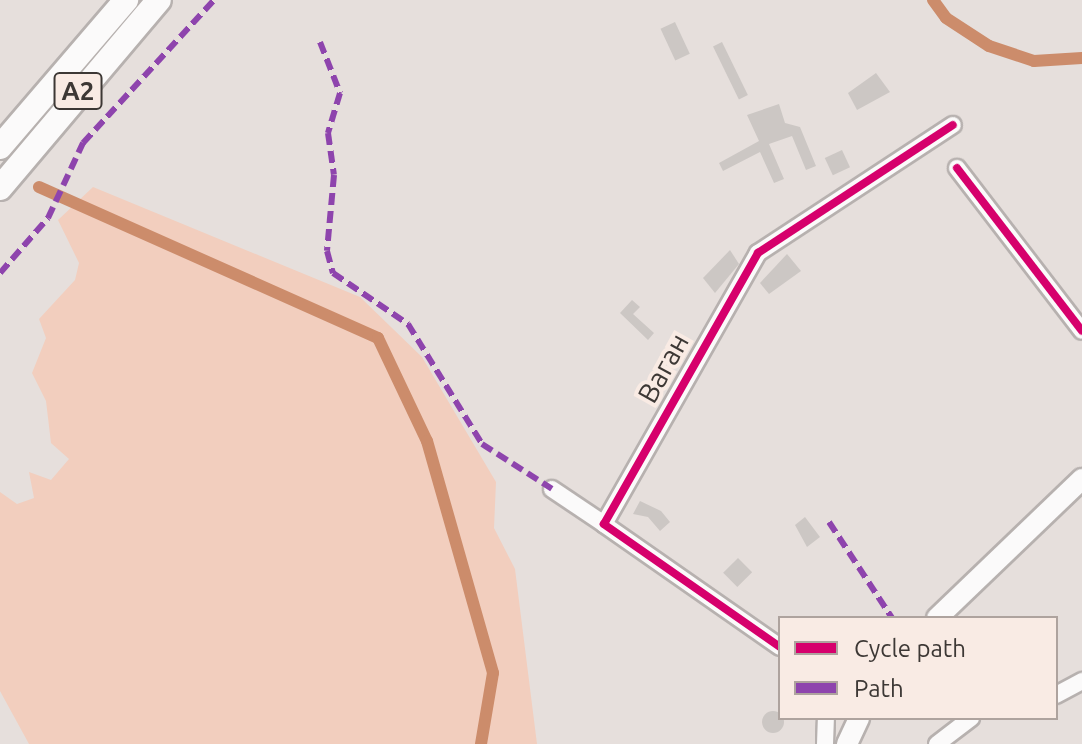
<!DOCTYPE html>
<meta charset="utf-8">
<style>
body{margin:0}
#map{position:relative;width:1082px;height:744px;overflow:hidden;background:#e6dfdc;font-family:Ubuntu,sans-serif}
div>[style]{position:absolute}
.green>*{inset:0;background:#f2cebe}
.canal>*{height:12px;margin:-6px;padding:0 6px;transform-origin:6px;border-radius:6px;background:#cc8c6b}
.building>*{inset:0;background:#ccc7c4;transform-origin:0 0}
.round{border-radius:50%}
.roads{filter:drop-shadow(2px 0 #b7b1af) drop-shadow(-2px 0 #b7b1af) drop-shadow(0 2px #b7b1af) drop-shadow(0 -2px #b7b1af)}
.minor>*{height:16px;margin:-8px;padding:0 8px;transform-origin:8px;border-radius:8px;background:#fbfafa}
.major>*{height:20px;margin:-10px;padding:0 10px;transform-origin:10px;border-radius:10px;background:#fbfafa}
.highway>*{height:24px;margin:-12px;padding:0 12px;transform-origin:12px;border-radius:12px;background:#fbfafa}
.quiet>*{height:6px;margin-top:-3px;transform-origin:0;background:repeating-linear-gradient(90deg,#8e44ad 0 12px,transparent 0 18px)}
.cycleway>*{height:8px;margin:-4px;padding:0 4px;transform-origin:4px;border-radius:4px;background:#d6006c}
span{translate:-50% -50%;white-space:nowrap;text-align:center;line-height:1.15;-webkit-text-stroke:8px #f9ebe4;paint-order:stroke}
.shield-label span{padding:2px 6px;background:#f9ebe4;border:2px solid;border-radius:6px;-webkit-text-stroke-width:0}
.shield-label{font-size:26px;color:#3d3835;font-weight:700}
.street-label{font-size:28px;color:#3d3835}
.legend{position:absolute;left:778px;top:616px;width:280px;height:104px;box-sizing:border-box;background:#f9ebe4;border:2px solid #aea39e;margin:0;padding:10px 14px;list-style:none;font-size:24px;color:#3d3835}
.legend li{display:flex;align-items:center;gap:16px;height:40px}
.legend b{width:40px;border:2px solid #aea39e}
</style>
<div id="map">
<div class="green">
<i style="clip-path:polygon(93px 187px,360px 297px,422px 357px,496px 482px,494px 528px,515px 569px,537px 744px,29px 744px,0 691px,0 492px,17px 504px,34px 498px,29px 472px,51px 480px,69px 459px,51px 443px,46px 401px,32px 373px,46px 338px,39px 319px,75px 280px,79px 263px,58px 220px)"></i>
</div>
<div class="canal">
<i style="left:933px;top:0;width:22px;rotate:54deg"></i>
<i style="left:946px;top:18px;width:51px;rotate:33.1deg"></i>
<i style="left:989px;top:46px;width:47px;rotate:18.4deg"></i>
<i style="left:1034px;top:61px;width:48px;rotate:-3.6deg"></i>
<i style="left:39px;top:187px;width:371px;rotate:24deg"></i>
<i style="left:378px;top:338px;width:114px;rotate:64.6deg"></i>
<i style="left:427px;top:441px;width:241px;rotate:74.1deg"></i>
<i style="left:493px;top:673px;width:72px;rotate:99.6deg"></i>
</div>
<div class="building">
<i style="left:675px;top:22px;width:35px;height:16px;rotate:65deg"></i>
<i style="left:722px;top:42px;width:59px;height:10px;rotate:64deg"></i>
<i style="clip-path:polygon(876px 73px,890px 92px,857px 110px,848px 93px)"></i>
<i style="clip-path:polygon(779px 104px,785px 123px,800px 127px,816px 166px,806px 170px,792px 136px,769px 144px,784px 179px,774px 183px,760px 152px,723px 171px,719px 163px,759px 141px,747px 115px)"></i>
<i style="left:842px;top:150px;width:19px;height:19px;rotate:65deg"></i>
<i style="clip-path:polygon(730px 250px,739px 264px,715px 293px,703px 278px)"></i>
<i style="clip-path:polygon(787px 254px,801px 271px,769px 294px,760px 283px)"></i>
<i style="clip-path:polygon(632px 300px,640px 307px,633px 314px,654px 333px,648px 340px,620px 313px)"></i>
<i style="clip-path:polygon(640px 501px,661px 511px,670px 522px,660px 531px,648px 517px,633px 514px)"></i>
<i style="clip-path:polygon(805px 517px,820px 537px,807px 547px,795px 525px)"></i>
<i style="left:738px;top:558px;width:20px;height:21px;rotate:45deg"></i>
<i class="round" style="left:762px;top:711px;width:22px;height:22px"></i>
</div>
<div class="roads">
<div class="minor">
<i style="left:957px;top:168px;width:205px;rotate:52.5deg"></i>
<i style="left:552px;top:489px;width:63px;rotate:33.9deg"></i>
<i style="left:780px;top:647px;width:215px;rotate:-145.1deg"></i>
<i style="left:604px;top:524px;width:312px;rotate:-60.4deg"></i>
<i style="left:758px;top:253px;width:233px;rotate:-33.3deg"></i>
<i style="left:1056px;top:695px;width:30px;rotate:-28deg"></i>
<i style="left:825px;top:744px;width:26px;rotate:-88deg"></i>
<i style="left:937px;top:744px;width:43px;rotate:-37.4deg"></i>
</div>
<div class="major">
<i style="left:937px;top:618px;width:201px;rotate:-43.8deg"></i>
<i style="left:847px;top:744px;width:29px;rotate:-65deg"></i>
</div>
<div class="highway">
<i style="left:0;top:147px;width:194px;rotate:-49.4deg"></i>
<i style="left:0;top:188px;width:246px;rotate:-49.8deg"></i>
</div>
</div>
<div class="quiet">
<i style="left:320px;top:42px;width:55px;rotate:68.6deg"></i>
<i style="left:340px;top:93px;width:42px;rotate:106.7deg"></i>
<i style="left:328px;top:133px;width:42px;rotate:81.9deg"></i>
<i style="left:334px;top:175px;width:76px;rotate:95.3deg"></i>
<i style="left:327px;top:251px;width:23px;rotate:75deg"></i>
<i style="left:333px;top:273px;width:91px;rotate:34.2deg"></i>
<i style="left:408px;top:324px;width:141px;rotate:58.3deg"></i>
<i style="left:482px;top:444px;width:83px;rotate:32.7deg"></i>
<i style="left:0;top:273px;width:73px;rotate:-48.9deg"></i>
<i style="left:48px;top:218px;width:83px;rotate:-65deg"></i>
<i style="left:83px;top:143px;width:194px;rotate:-47.5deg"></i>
<i style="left:829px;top:522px;width:115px;rotate:56.7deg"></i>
</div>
<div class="cycleway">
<i style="left:957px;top:168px;width:205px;rotate:52.5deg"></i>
<i style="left:780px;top:647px;width:215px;rotate:-145.1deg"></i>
<i style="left:604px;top:524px;width:312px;rotate:-60.4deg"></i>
<i style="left:758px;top:253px;width:233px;rotate:-33.3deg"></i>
</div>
<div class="shield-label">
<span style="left:78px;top:91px">A2</span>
</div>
<div class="street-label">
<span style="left:663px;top:368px;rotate:-61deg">Ваган</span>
</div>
<ul class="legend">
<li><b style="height:10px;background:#d6006c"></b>Cycle path</li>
<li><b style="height:10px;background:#8e44ad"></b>Path</li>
</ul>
</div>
